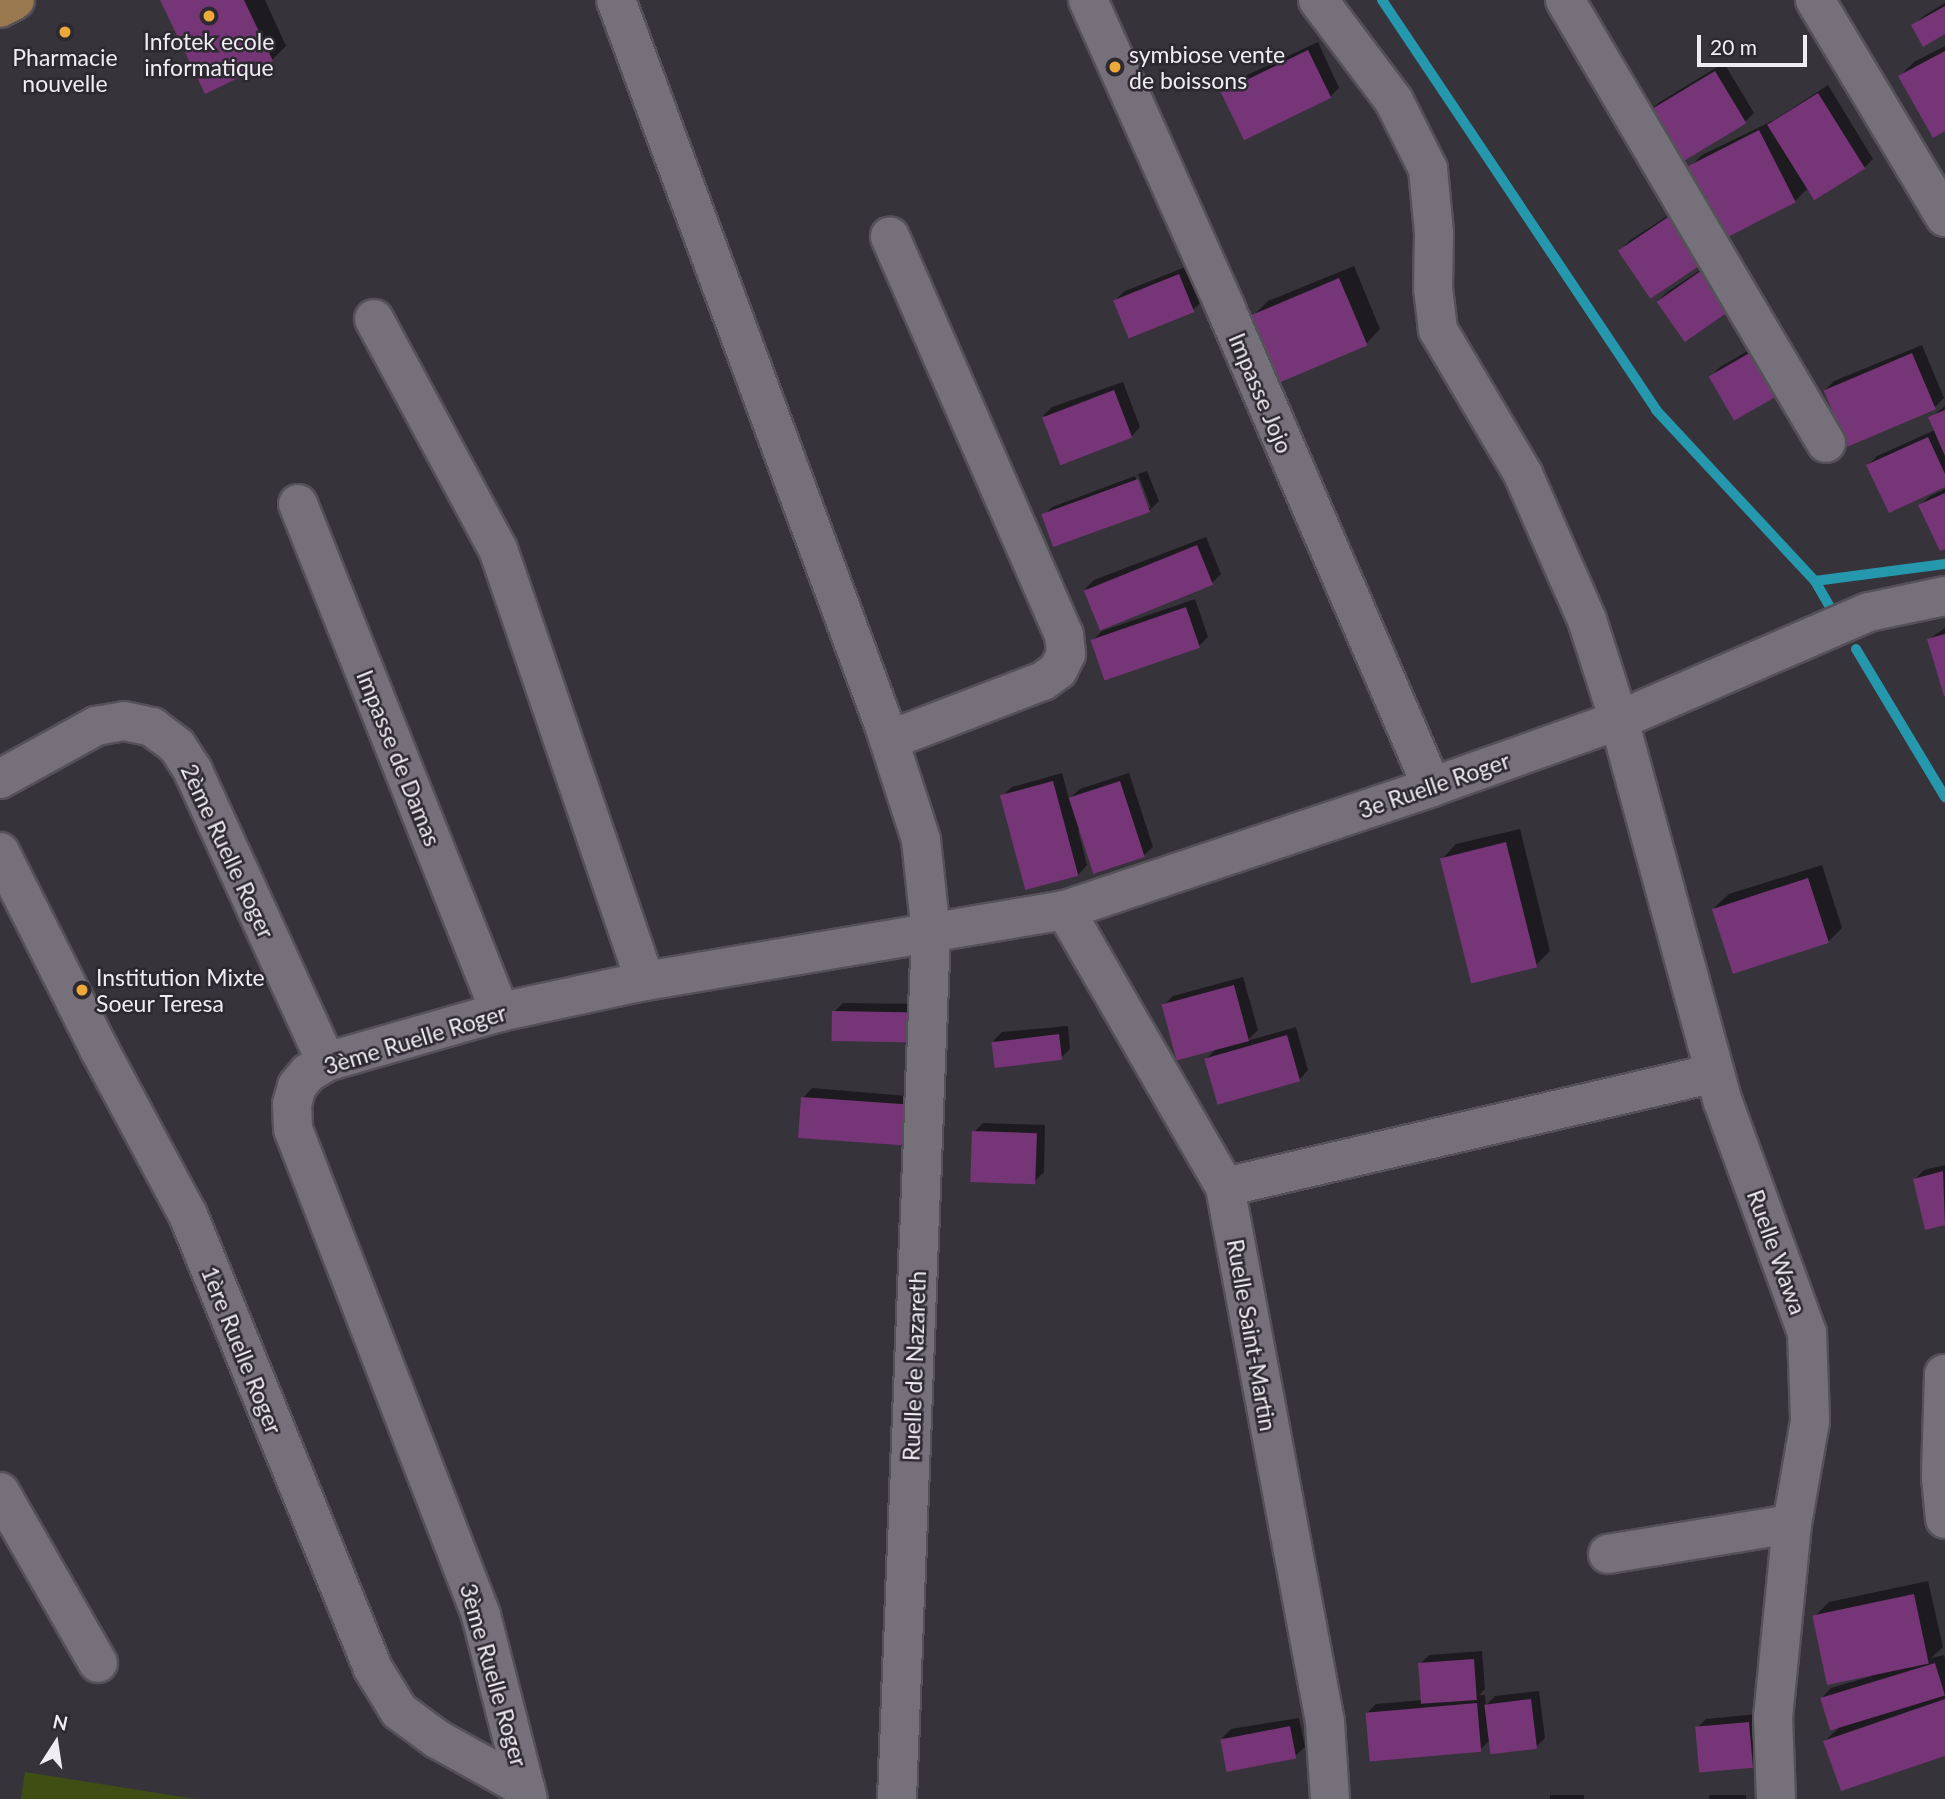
<!DOCTYPE html>
<meta charset="utf-8">
<style>
body{margin:0}
#map{position:relative;width:1945px;height:1799px;overflow:hidden;background:#37333b;font-family:Lato,sans-serif}
div>[style]{position:absolute}
.green>*{inset:0;background:#3f4f13}
.shadow>*{inset:0;background:#0007;transform-origin:0 0}
.stream>*{height:10px;margin:-5px;padding:0 5px;transform-origin:5px;border-radius:5px;background:#2598ae}
.building>*{inset:0;background:#763577;transform-origin:0 0}
.roads{filter:drop-shadow(2px 0 #545158) drop-shadow(-2px 0 #545158) drop-shadow(0 2px #545158) drop-shadow(0 -2px #545158)}
.minor>*{height:38px;margin:-19px;padding:0 19px;transform-origin:19px;border-radius:19px;background:#75707a}
.major>*{height:38px;margin:-19px;padding:0 19px;transform-origin:19px;border-radius:19px;background:#9a784f}
.dots>*{width:19px;height:19px;translate:-50% -50%;box-sizing:border-box;border:4px solid #2d2931;border-radius:50%}
span{translate:-50% -50%;white-space:nowrap;text-align:center;line-height:1.15;-webkit-text-stroke:5px #2d2931;paint-order:stroke}
.poi-label{font-size:23px;color:#efecf2}
.left{translate:0 -50%;text-align:left}
.street-label{font-size:23px;color:#efecf2}
.north{position:absolute;left:21px;top:1708px;width:70px;height:70px;-webkit-text-stroke:5px #2d2931;paint-order:stroke;rotate:12deg;font-size:19px;font-weight:700;line-height:28px;text-align:center;color:#efecf2}
.north::after{content:'';display:block;margin:auto;width:24px;height:32px;background:#efecf2;clip-path:polygon(50% 0,100% 100%,50% 72%,0 100%)}
.scale{position:absolute;left:1697px;top:35px;width:110px;height:32px;box-sizing:border-box;border:4px solid #efecf2;border-top:0;padding-left:9px;font-size:21px;line-height:24px;white-space:nowrap;color:#efecf2;-webkit-text-stroke:5px #2d2931;paint-order:stroke}
</style>
<div id="map">
<div class="green">
<i style="clip-path:polygon(25px 1772px,195px 1799px,21px 1799px)"></i>
</div>
<div class="shadow">
<i style="clip-path:polygon(162px 0,265px 0,286px 46px,272px 60px)"></i>
<i style="clip-path:polygon(1945px 3px,1945px 32px,1913px 26px,1922px 17px)"></i>
<i style="clip-path:polygon(1318px 42px,1339px 88px,1330px 97px,1222px 91px,1232px 82px)"></i>
<i style="clip-path:polygon(1945px 46px,1945px 129px,1900px 76px,1914px 62px)"></i>
<i style="clip-path:polygon(1724px 63px,1754px 113px,1745px 122px,1649px 112px,1658px 103px)"></i>
<i style="clip-path:polygon(1828px 85px,1873px 159px,1864px 168px,1808px 188px,1795px 201px,1688px 169px,1702px 155px,1774px 120px)"></i>
<i style="clip-path:polygon(1681px 207px,1711px 252px,1619px 251px,1629px 241px)"></i>
<i style="clip-path:polygon(1715px 260px,1741px 298px,1658px 301px,1667px 292px)"></i>
<i style="clip-path:polygon(1188px 266px,1202px 301px,1193px 310px,1130px 335px,1115px 300px,1125px 291px)"></i>
<i style="clip-path:polygon(1354px 266px,1380px 329px,1366px 344px,1254px 315px,1268px 301px)"></i>
<i style="clip-path:polygon(1767px 340px,1792px 381px,1711px 376px,1720px 367px)"></i>
<i style="clip-path:polygon(1922px 345px,1944px 398px,1935px 407px,1825px 390px,1834px 381px)"></i>
<i style="clip-path:polygon(1123px 382px,1140px 427px,1131px 437px,1043px 416px,1052px 407px)"></i>
<i style="clip-path:polygon(1945px 406px,1945px 485px,1868px 465px,1877px 456px,1935px 430px,1930px 418px)"></i>
<i style="clip-path:polygon(1147px 471px,1159px 501px,1150px 510px,1054px 546px,1043px 516px,1052px 507px,1135px 476px,1147px 508px,1151px 508px,1138px 474px)"></i>
<i style="clip-path:polygon(1945px 489px,1945px 547px,1920px 505px,1930px 496px)"></i>
<i style="clip-path:polygon(1206px 537px,1221px 574px,1212px 583px,1085px 589px,1094px 580px)"></i>
<i style="clip-path:polygon(1195px 599px,1208px 637px,1199px 646px,1093px 640px,1102px 631px)"></i>
<i style="clip-path:polygon(1945px 628px,1945px 692px,1929px 639px)"></i>
<i style="clip-path:polygon(1062px 773px,1069px 799px,1080px 789px,1129px 773px,1153px 847px,1143px 856px,1078px 830px,1087px 865px,1078px 875px,1002px 796px,1012px 787px)"></i>
<i style="clip-path:polygon(1520px 829px,1550px 951px,1536px 965px,1442px 859px,1456px 844px)"></i>
<i style="clip-path:polygon(1822px 865px,1842px 928px,1828px 942px,1714px 908px,1729px 894px)"></i>
<i style="clip-path:polygon(1243px 977px,1258px 1030px,1247px 1041px,1296px 1027px,1308px 1070px,1299px 1080px,1206px 1059px,1217px 1048px,1164px 1005px,1173px 996px)"></i>
<i style="clip-path:polygon(843px 1003px,925px 1004px,925px 1032px,834px 1012px)"></i>
<i style="clip-path:polygon(1068px 1026px,1070px 1049px,1061px 1058px,993px 1041px,1002px 1032px)"></i>
<i style="clip-path:polygon(812px 1088px,918px 1097px,915px 1136px,803px 1098px)"></i>
<i style="clip-path:polygon(983px 1123px,1045px 1125px,1044px 1172px,1035px 1181px,974px 1132px)"></i>
<i style="clip-path:polygon(1945px 1165px,1945px 1223px,1927px 1228px,1915px 1179px,1924px 1170px)"></i>
<i style="clip-path:polygon(1928px 1581px,1943px 1647px,1931px 1658px,1944px 1655px,1945px 1659px,1945px 1754px,1825px 1741px,1842px 1725px,1822px 1698px,1831px 1688px,1872px 1676px,1814px 1617px,1829px 1602px)"></i>
<i style="clip-path:polygon(1482px 1651px,1485px 1689px,1479px 1695px,1485px 1695px,1486px 1705px,1495px 1696px,1539px 1691px,1545px 1738px,1536px 1747px,1490px 1740px,1480px 1750px,1367px 1713px,1376px 1704px,1423px 1700px,1420px 1664px,1429px 1655px)"></i>
<i style="clip-path:polygon(1758px 1714px,1762px 1757px,1752px 1767px,1697px 1728px,1706px 1719px)"></i>
<i style="clip-path:polygon(1299px 1718px,1305px 1747px,1295px 1756px,1222px 1738px,1231px 1729px)"></i>
<i style="left:1550px;top:1795px;width:34px;height:6px"></i>
<i style="left:1709px;top:1795px;width:37px;height:6px"></i>
</div>
<div class="stream">
<i style="left:1382px;top:0;width:493px;rotate:56.2deg"></i>
<i style="left:1656px;top:410px;width:233px;rotate:47.1deg"></i>
<i style="left:1815px;top:581px;width:32px;rotate:60deg"></i>
<i style="left:1815px;top:581px;width:131px;rotate:-7.5deg"></i>
<i style="left:1856px;top:649px;width:173px;rotate:59deg"></i>
</div>
<div class="building">
<i style="clip-path:polygon(160px 0,244px 0,273px 61px,205px 94px)"></i>
<i style="clip-path:polygon(1945px 6px,1945px 34px,1923px 47px,1911px 25px)"></i>
<i style="left:1308px;top:50px;width:53px;height:97px;rotate:64deg"></i>
<i style="clip-path:polygon(1945px 51px,1945px 131px,1933px 138px,1898px 76px)"></i>
<i style="left:1715px;top:71px;width:61px;height:79px;rotate:59deg"></i>
<i style="left:1818px;top:93px;width:89px;height:60px;rotate:58deg"></i>
<i style="left:1759px;top:130px;width:81px;height:82px;rotate:63deg"></i>
<i style="left:1671px;top:215px;width:58px;height:64px;rotate:56deg"></i>
<i style="left:1705px;top:268px;width:49px;height:59px;rotate:55deg"></i>
<i style="left:1179px;top:274px;width:41px;height:71px;rotate:68deg"></i>
<i style="left:1339px;top:278px;width:73px;height:95px;rotate:67deg"></i>
<i style="left:1758px;top:348px;width:51px;height:57px;rotate:60deg"></i>
<i style="left:1912px;top:353px;width:61px;height:96px;rotate:67deg"></i>
<i style="left:1114px;top:390px;width:51px;height:77px;rotate:69deg"></i>
<i style="clip-path:polygon(1945px 410px,1945px 456px,1928px 417px)"></i>
<i style="clip-path:polygon(1928px 437px,1945px 474px,1945px 487px,1889px 513px,1866px 465px)"></i>
<i style="left:1138px;top:479px;width:35px;height:103px;rotate:70deg"></i>
<i style="clip-path:polygon(1945px 493px,1945px 549px,1940px 551px,1918px 505px)"></i>
<i style="left:1197px;top:545px;width:43px;height:122px;rotate:68deg"></i>
<i style="left:1186px;top:607px;width:43px;height:101px;rotate:71deg"></i>
<i style="clip-path:polygon(1945px 634px,1945px 696px,1944px 696px,1927px 639px)"></i>
<i style="left:1053px;top:781px;width:98px;height:55px;rotate:75deg"></i>
<i style="left:1120px;top:781px;width:80px;height:54px;rotate:72deg"></i>
<i style="left:1506px;top:842px;width:129px;height:68px;rotate:76deg"></i>
<i style="left:1808px;top:878px;width:68px;height:101px;rotate:72deg"></i>
<i style="left:1234px;top:985px;width:58px;height:75px;rotate:75deg"></i>
<i style="left:832px;top:1011px;width:85px;height:30px;rotate:1deg"></i>
<i style="left:1059px;top:1034px;width:26px;height:68px;rotate:83deg"></i>
<i style="left:1287px;top:1035px;width:48px;height:86px;rotate:74deg"></i>
<i style="left:801px;top:1097px;width:108px;height:41px;rotate:4deg"></i>
<i style="left:972px;top:1131px;width:65px;height:51px;rotate:2deg"></i>
<i style="clip-path:polygon(1943px 1171px,1945px 1225px,1925px 1230px,1913px 1179px)"></i>
<i style="left:1914px;top:1594px;width:71px;height:104px;rotate:78deg"></i>
<i style="left:1474px;top:1659px;width:41px;height:56px;rotate:86deg"></i>
<i style="left:1935px;top:1663px;width:34px;height:120px;rotate:73deg"></i>
<i style="left:1531px;top:1699px;width:50px;height:47px;rotate:83deg"></i>
<i style="clip-path:polygon(1945px 1699px,1945px 1756px,1841px 1791px,1823px 1741px)"></i>
<i style="left:1477px;top:1703px;width:49px;height:112px;rotate:85deg"></i>
<i style="left:1749px;top:1722px;width:46px;height:54px;rotate:85deg"></i>
<i style="left:1290px;top:1726px;width:33px;height:71px;rotate:79deg"></i>
</div>
<div class="roads">
<div class="minor">
<i style="left:616px;top:0;width:770px;rotate:69.71deg"></i>
<i style="left:883px;top:722px;width:124px;rotate:72.1deg"></i>
<i style="left:921px;top:840px;width:94px;rotate:83.9deg"></i>
<i style="left:931px;top:933px;width:867px;rotate:92.25deg"></i>
<i style="left:1088px;top:0;width:338px;rotate:65.9deg"></i>
<i style="left:1226px;top:309px;width:520px;rotate:66.69deg"></i>
<i style="left:1318px;top:0;width:126px;rotate:53deg"></i>
<i style="left:1394px;top:101px;width:76px;rotate:63.4deg"></i>
<i style="left:1428px;top:169px;width:64px;rotate:84.6deg"></i>
<i style="left:1434px;top:233px;width:55px;rotate:91deg"></i>
<i style="left:1433px;top:288px;width:42px;rotate:83.2deg"></i>
<i style="left:1438px;top:330px;width:167px;rotate:59.4deg"></i>
<i style="left:1523px;top:474px;width:159px;rotate:66.3deg"></i>
<i style="left:1587px;top:620px;width:105px;rotate:72.3deg"></i>
<i style="left:1619px;top:720px;width:396px;rotate:74.8deg"></i>
<i style="left:1723px;top:1102px;width:246px;rotate:70deg"></i>
<i style="left:1807px;top:1333px;width:88px;rotate:88deg"></i>
<i style="left:1810px;top:1421px;width:105px;rotate:99.9deg"></i>
<i style="left:1792px;top:1524px;width:194px;rotate:95.6deg"></i>
<i style="left:1773px;top:1717px;width:82px;rotate:87.9deg"></i>
<i style="left:1565px;top:0;width:514px;rotate:59.49deg"></i>
<i style="left:1815px;top:0;width:253px;rotate:59.1deg"></i>
<i style="left:374px;top:319px;width:261px;rotate:61.7deg"></i>
<i style="left:498px;top:549px;width:456px;rotate:71.2deg"></i>
<i style="left:298px;top:504px;width:547px;rotate:68.32deg"></i>
<i style="left:889px;top:740px;width:165px;rotate:-21deg"></i>
<i style="left:1043px;top:681px;width:19px;rotate:-36deg"></i>
<i style="left:1058px;top:670px;width:18px;rotate:-63deg"></i>
<i style="left:1066px;top:654px;width:19px;rotate:-96deg"></i>
<i style="left:1064px;top:635px;width:435px;rotate:-113.6deg"></i>
<i style="left:0;top:779px;width:110px;rotate:-28.9deg"></i>
<i style="left:96px;top:726px;width:28px;rotate:-10deg"></i>
<i style="left:124px;top:721px;width:29px;rotate:12deg"></i>
<i style="left:152px;top:727px;width:31px;rotate:37deg"></i>
<i style="left:177px;top:746px;width:30px;rotate:57deg"></i>
<i style="left:193px;top:771px;width:320px;rotate:65.4deg"></i>
<i style="left:0;top:852px;width:220px;rotate:63.3deg"></i>
<i style="left:99px;top:1049px;width:188px;rotate:61.8deg"></i>
<i style="left:188px;top:1215px;width:488px;rotate:67.8deg"></i>
<i style="left:372px;top:1667px;width:52px;rotate:58.5deg"></i>
<i style="left:399px;top:1711px;width:47px;rotate:36.4deg"></i>
<i style="left:437px;top:1739px;width:101px;rotate:29.1deg"></i>
<i style="left:525px;top:1788px;width:11px;rotate:75deg"></i>
<i style="left:1065px;top:910px;width:320px;rotate:60deg"></i>
<i style="left:1225px;top:1187px;width:544px;rotate:79.41deg"></i>
<i style="left:1325px;top:1722px;width:77px;rotate:86.3deg"></i>
<i style="left:1225px;top:1187px;width:503px;rotate:-13.1deg"></i>
<i style="left:1944px;top:1374px;width:103px;rotate:91.7deg"></i>
<i style="left:1941px;top:1477px;width:42px;rotate:84.6deg"></i>
<i style="left:0;top:1492px;width:197px;rotate:60.2deg"></i>
<i style="left:1608px;top:1554px;width:186px;rotate:-9.3deg"></i>
<i style="left:525px;top:1788px;width:179px;rotate:-104.3deg"></i>
<i style="left:481px;top:1615px;width:521px;rotate:-111.15deg"></i>
<i style="left:293px;top:1129px;width:25px;rotate:-92deg"></i>
<i style="left:292px;top:1104px;width:19px;rotate:-74deg"></i>
<i style="left:297px;top:1086px;width:17px;rotate:-50deg"></i>
<i style="left:308px;top:1073px;width:21px;rotate:-31deg"></i>
<i style="left:326px;top:1062px;width:181px;rotate:-16deg"></i>
<i style="left:500px;top:1012px;width:148px;rotate:-12.1deg"></i>
<i style="left:645px;top:981px;width:426px;rotate:-9.6deg"></i>
<i style="left:1065px;top:910px;width:387px;rotate:-18.5deg"></i>
<i style="left:1432px;top:787px;width:199px;rotate:-19.7deg"></i>
<i style="left:1619px;top:720px;width:272px;rotate:-23.4deg"></i>
<i style="left:1869px;top:612px;width:78px;rotate:-11.9deg"></i>
</div>
<div class="major">
<i style="left:0;top:8px;width:17px;rotate:-28deg"></i>
</div>
</div>
<div class="dots">
<i style="left:209px;top:16px;background:#eca93a"></i>
<i style="left:65px;top:32px;background:#eca93a"></i>
<i style="left:1115px;top:67px;background:#eca93a"></i>
<i style="left:82px;top:990px;background:#eca93a"></i>
</div>
<div class="poi-label">
<span style="left:209px;top:54px">Infotek ecole<br>informatique</span>
<span class="left" style="left:1129px;top:67px">symbiose vente<br>de boissons</span>
<span style="left:65px;top:70px">Pharmacie<br>nouvelle</span>
<span class="left" style="left:96px;top:990px">Institution Mixte<br>Soeur Teresa</span>
</div>
<div class="street-label">
<span style="left:1261px;top:393px;rotate:67deg">Impasse Jojo</span>
<span style="left:399px;top:758px;rotate:68deg">Impasse de Damas</span>
<span style="left:1434px;top:785px;rotate:-19deg">3e Ruelle Roger</span>
<span style="left:228px;top:851px;rotate:65deg">2ème Ruelle Roger</span>
<span style="left:415px;top:1039px;rotate:-17deg">3ème Ruelle Roger</span>
<span style="left:1777px;top:1252px;rotate:70deg">Ruelle Wawa</span>
<span style="left:1252px;top:1335px;rotate:80deg">Ruelle Saint-Martin</span>
<span style="left:242px;top:1350px;rotate:68deg">1ère Ruelle Roger</span>
<span style="left:914px;top:1366px;rotate:-88deg">Ruelle de Nazareth</span>
<span style="left:494px;top:1675px;rotate:74deg">3ème Ruelle Roger</span>
</div>
<div class="north">N</div>
<div class="scale">20 m</div>
</div>
